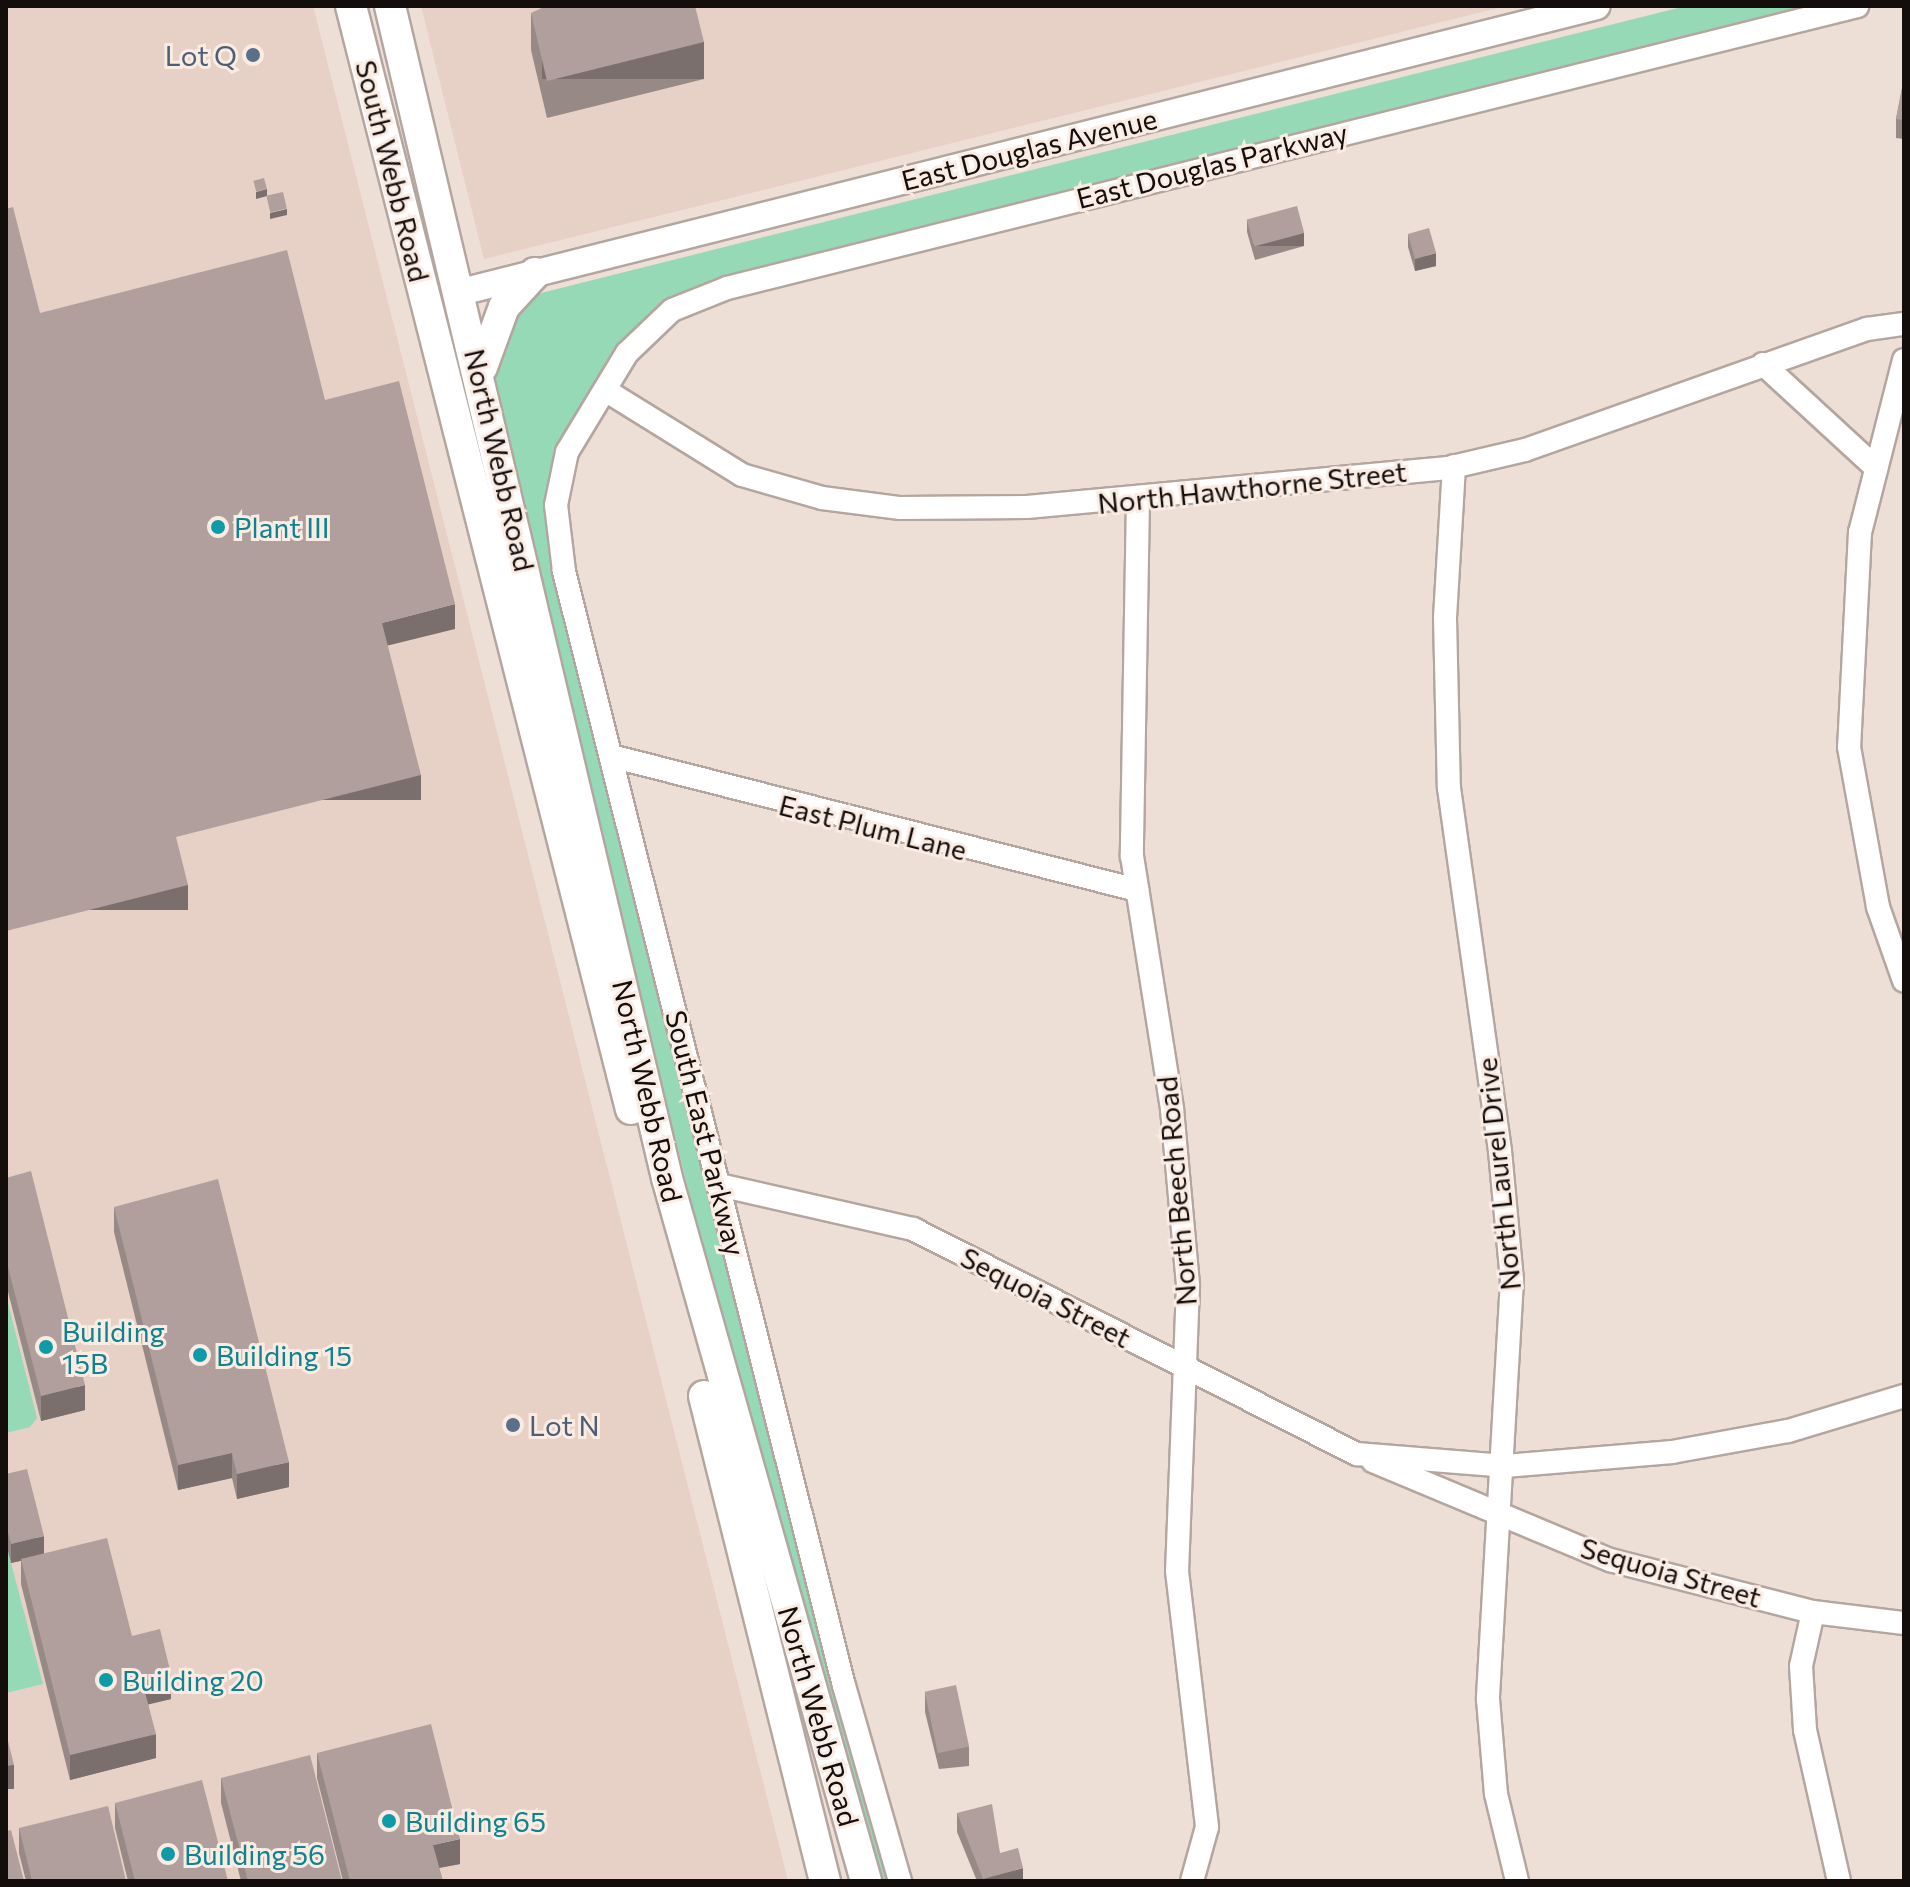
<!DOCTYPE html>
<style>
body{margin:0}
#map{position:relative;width:1910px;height:1887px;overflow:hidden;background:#edded6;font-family:Commissioner,sans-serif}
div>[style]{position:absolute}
.built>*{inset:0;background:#e7d0c5}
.green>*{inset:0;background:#96d9b6}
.roads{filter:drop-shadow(2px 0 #b4a69f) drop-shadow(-2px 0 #b4a69f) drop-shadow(0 2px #b4a69f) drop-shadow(0 -2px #b4a69f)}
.minor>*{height:22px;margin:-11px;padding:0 11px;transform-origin:11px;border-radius:11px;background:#fff}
.tertiary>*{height:26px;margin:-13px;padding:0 13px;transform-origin:13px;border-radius:13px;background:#fff}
.secondary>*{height:30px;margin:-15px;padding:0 15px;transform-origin:15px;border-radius:15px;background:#fff}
.wall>*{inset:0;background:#978986}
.shaded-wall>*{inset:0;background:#7b6f6d;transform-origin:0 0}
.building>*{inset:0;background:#b09f9c;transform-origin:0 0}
.dots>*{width:22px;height:22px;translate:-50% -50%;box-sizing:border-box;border:4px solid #faebe3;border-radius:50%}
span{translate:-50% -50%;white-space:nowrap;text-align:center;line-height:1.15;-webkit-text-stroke:6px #faebe3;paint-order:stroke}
.service-label{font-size:28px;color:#4e5e75}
.right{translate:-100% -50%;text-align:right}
.left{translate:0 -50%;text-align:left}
.street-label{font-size:28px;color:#130e0c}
.culture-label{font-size:28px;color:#0d838f}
.frame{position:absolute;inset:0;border:8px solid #130e0c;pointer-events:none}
</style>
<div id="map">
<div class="built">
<i style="clip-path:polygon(6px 6px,313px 6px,788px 1881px,6px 1881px)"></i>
<i style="clip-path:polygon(421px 6px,1506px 6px,484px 259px)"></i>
</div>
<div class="green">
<i style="clip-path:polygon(1686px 6px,1826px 6px,652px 319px,547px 510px,557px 584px,893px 1881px,878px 1881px,748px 1428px,575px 738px,495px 376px,494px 347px,524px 300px,545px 292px)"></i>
<i style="clip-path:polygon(6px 1295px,37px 1418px,30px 1427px,6px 1433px)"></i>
<i style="clip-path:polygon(6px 1544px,43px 1684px,6px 1693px)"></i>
</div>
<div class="roads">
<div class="minor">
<i style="left:1904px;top:360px;width:178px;rotate:104.3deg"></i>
<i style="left:1860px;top:532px;width:215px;rotate:92.9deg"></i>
<i style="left:1849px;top:747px;width:163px;rotate:79.7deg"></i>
<i style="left:1878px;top:907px;width:78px;rotate:70.6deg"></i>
<i style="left:1763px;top:364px;width:154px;rotate:42.6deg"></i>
<i style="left:605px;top:390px;width:161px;rotate:31.8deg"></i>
<i style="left:742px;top:475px;width:83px;rotate:16deg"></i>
<i style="left:822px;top:498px;width:79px;rotate:7.3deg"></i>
<i style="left:900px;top:508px;width:127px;rotate:-0.5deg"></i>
<i style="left:1027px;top:507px;width:423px;rotate:-5.3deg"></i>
<i style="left:1448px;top:468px;width:79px;rotate:-13.2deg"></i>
<i style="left:1525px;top:450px;width:363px;rotate:-19.5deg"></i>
<i style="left:1867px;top:329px;width:37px;rotate:-8deg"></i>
<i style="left:1454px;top:466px;width:152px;rotate:93.4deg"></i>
<i style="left:1445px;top:618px;width:170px;rotate:88.7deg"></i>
<i style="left:1449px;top:788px;width:367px;rotate:82deg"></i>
<i style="left:1500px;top:1151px;width:130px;rotate:84.7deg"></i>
<i style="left:1512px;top:1280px;width:420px;rotate:93.3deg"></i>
<i style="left:1488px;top:1699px;width:95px;rotate:85.2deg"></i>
<i style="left:1496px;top:1794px;width:89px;rotate:76.4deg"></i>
<i style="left:1138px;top:499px;width:357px;rotate:91deg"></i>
<i style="left:1132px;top:856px;width:256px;rotate:81deg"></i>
<i style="left:1172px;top:1109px;width:178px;rotate:84.8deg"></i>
<i style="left:1188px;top:1286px;width:285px;rotate:92.2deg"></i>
<i style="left:1177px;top:1571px;width:258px;rotate:83.3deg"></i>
<i style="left:1207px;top:1827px;width:56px;rotate:105.5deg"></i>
<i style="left:611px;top:756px;width:543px;rotate:14.29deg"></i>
<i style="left:719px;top:1185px;width:199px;rotate:12.8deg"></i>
<i style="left:913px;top:1229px;width:498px;rotate:26.9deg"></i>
<i style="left:1357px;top:1454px;width:148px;rotate:4.6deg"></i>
<i style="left:1505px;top:1466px;width:168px;rotate:-4.8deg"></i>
<i style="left:1672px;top:1452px;width:118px;rotate:-10.3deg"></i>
<i style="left:1788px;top:1431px;width:121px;rotate:-16.8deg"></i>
<i style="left:1373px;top:1461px;width:257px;rotate:22.7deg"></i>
<i style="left:1610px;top:1560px;width:210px;rotate:14.4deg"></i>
<i style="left:1813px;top:1612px;width:92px;rotate:6.9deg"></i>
<i style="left:1813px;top:1612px;width:55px;rotate:102.5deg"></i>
<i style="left:1801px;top:1666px;width:64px;rotate:86.4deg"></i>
<i style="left:1805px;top:1730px;width:155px;rotate:77.3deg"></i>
<i style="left:900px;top:1881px;width:203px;rotate:-106deg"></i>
<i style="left:844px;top:1686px;width:1150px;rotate:-104.1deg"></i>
<i style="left:564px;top:571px;width:66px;rotate:-96.9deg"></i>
<i style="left:556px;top:505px;width:54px;rotate:-78.3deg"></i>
<i style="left:567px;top:452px;width:116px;rotate:-58.8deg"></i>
<i style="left:627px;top:353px;width:62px;rotate:-43.7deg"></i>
<i style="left:672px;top:310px;width:59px;rotate:-21.8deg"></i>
<i style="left:727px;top:288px;width:1165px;rotate:-14.01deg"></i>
</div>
<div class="tertiary">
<i style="left:461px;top:292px;width:1171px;rotate:-14.13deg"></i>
</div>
<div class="secondary">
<i style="left:351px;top:6px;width:1138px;rotate:75.76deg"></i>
<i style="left:390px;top:6px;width:1204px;rotate:76.7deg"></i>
<i style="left:667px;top:1178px;width:731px;rotate:74.19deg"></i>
<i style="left:482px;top:367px;width:64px;rotate:-69.9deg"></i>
<i style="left:504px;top:307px;width:46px;rotate:-47.6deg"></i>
<i style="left:704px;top:1396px;width:500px;rotate:76deg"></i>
</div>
</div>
<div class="wall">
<i style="clip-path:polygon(531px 13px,704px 79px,547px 118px,531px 50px)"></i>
<i style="clip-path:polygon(1904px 78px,1904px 139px,1896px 138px,1896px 119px)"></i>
<i style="clip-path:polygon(1247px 220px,1304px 246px,1255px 260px,1247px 232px)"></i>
<i style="clip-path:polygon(1408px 234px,1436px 266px,1415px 271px,1408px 247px)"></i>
<i style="clip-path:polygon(6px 1178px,85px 1410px,41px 1421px,6px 1284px)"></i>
<i style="clip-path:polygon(114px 1207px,289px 1487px,237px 1499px,232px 1478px,178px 1490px,114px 1232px)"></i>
<i style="clip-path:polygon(6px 1474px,44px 1554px,132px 1636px,171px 1699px,148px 1704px,156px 1758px,70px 1780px,21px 1584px,21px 1561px,11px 1563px,6px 1544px)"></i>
<i style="clip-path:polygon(925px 1693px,969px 1747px,969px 1766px,939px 1769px,925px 1712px)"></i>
<i style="clip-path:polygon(317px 1753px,460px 1864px,439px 1868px,443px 1881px,343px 1881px,317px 1778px)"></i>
<i style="clip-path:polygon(221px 1778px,342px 1881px,241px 1881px,221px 1803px)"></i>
<i style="clip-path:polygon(115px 1803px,228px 1881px,128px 1881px,115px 1828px)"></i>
<i style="clip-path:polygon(957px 1813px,1000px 1853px,1023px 1881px,977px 1881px,957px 1832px)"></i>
<i style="clip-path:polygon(19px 1828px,126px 1881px,26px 1881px,19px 1853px)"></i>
</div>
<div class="shaded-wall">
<i style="left:704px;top:42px;width:37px;height:162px;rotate:90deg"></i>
<i style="clip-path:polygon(267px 189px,267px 196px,256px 199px,256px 192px)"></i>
<i style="clip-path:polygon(287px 209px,287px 215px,270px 219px,270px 213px)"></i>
<i style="left:1304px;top:233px;width:13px;height:51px;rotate:90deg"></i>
<i style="clip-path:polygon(1436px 253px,1436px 266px,1415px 271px,1415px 259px)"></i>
<i style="clip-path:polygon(455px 604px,455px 629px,382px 647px,382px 623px)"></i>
<i style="left:421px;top:775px;width:25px;height:253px;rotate:90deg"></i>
<i style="left:188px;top:885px;width:25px;height:188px;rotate:90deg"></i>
<i style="clip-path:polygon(85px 1385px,85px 1410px,41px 1421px,41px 1396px)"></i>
<i style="clip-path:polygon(232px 1453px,232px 1478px,178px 1490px,178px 1465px)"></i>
<i style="clip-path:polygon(289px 1462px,289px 1487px,237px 1499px,237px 1474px)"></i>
<i style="clip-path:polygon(44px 1536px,44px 1555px,11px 1563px,11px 1544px)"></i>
<i style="clip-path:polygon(171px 1674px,171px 1699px,142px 1706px,142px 1681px)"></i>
<i style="clip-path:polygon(156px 1734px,156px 1758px,70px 1780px,70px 1755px)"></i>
<i style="left:14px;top:1765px;width:24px;height:8px;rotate:90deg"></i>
<i style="clip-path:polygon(460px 1839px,460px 1864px,433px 1869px,433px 1845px)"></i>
<i style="clip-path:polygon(1023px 1868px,1023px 1881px,983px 1881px,983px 1879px)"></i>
</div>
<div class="building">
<i style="clip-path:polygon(546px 6px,695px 6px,704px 42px,547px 81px,531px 13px)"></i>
<i style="clip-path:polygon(1904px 78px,1904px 120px,1896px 119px)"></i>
<i style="left:264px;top:178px;width:11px;height:11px;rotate:75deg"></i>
<i style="left:283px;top:192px;width:17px;height:17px;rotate:77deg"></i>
<i style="left:1297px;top:206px;width:28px;height:52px;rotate:75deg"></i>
<i style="clip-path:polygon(13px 207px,40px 313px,287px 250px,325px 400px,399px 381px,455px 604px,382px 623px,421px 775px,176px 837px,188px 885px,6px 931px,6px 209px)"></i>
<i style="left:1429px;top:228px;width:26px;height:22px;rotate:74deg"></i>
<i style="clip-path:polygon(31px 1171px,85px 1385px,41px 1396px,6px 1259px,6px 1178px)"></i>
<i style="clip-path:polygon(218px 1179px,289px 1462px,237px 1474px,232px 1453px,178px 1465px,114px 1207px)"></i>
<i style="clip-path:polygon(27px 1469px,44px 1536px,11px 1544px,6px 1525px,6px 1474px)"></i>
<i style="clip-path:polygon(107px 1538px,132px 1636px,160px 1629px,171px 1674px,142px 1681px,156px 1734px,70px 1755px,21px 1559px)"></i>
<i style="left:956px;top:1685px;width:63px;height:32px;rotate:78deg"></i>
<i style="clip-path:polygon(431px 1724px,460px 1839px,433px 1845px,443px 1881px,350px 1881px,317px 1753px)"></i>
<i style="clip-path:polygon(6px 1733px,14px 1765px,6px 1766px)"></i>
<i style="clip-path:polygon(310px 1755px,342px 1881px,248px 1881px,221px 1778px)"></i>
<i style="clip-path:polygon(202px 1780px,228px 1881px,135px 1881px,115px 1803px)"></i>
<i style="clip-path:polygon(992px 1804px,1000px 1853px,1018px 1848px,1023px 1868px,983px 1879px,957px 1813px)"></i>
<i style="clip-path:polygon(108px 1806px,126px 1881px,32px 1881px,19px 1828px)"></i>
<i style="clip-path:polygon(11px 1830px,24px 1881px,6px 1881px,6px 1831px)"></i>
</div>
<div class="dots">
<i style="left:253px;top:55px;background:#5c6f8a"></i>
<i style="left:218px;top:527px;background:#0f9aa8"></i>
<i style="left:46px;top:1347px;background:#0f9aa8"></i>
<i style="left:200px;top:1355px;background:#0f9aa8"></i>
<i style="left:513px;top:1425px;background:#5c6f8a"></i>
<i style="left:106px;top:1680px;background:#0f9aa8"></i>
<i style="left:389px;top:1821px;background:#0f9aa8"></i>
<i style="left:168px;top:1854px;background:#0f9aa8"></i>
</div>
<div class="service-label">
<span class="right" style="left:237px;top:55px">Lot Q</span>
<span class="left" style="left:529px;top:1425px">Lot N</span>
</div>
<div class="street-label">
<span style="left:1029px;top:149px;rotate:-14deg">East Douglas Avenue</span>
<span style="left:1212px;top:165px;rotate:-14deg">East Douglas Parkway</span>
<span style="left:393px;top:171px;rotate:76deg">South Webb Road</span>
<span style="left:500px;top:460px;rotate:77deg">North Webb Road</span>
<span style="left:1252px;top:487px;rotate:-6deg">North Hawthorne Street</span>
<span style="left:873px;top:827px;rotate:14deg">East Plum Lane</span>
<span style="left:648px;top:1091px;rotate:77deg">North Webb Road</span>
<span style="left:706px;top:1133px;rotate:76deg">South East Parkway</span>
<span style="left:1498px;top:1174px;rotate:-96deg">North Laurel Drive</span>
<span style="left:1176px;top:1191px;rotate:-95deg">North Beech Road</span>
<span style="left:1046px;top:1297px;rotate:27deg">Sequoia Street</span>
<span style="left:1671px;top:1572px;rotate:16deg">Sequoia Street</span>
<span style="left:819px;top:1716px;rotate:74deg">North Webb Road</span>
</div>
<div class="culture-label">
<span class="left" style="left:234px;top:527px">Plant III</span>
<span class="left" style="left:62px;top:1347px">Building<br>15B</span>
<span class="left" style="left:216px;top:1355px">Building 15</span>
<span class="left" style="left:122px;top:1680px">Building 20</span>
<span class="left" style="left:405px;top:1821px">Building 65</span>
<span class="left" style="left:184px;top:1854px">Building 56</span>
</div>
<div class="frame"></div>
</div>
